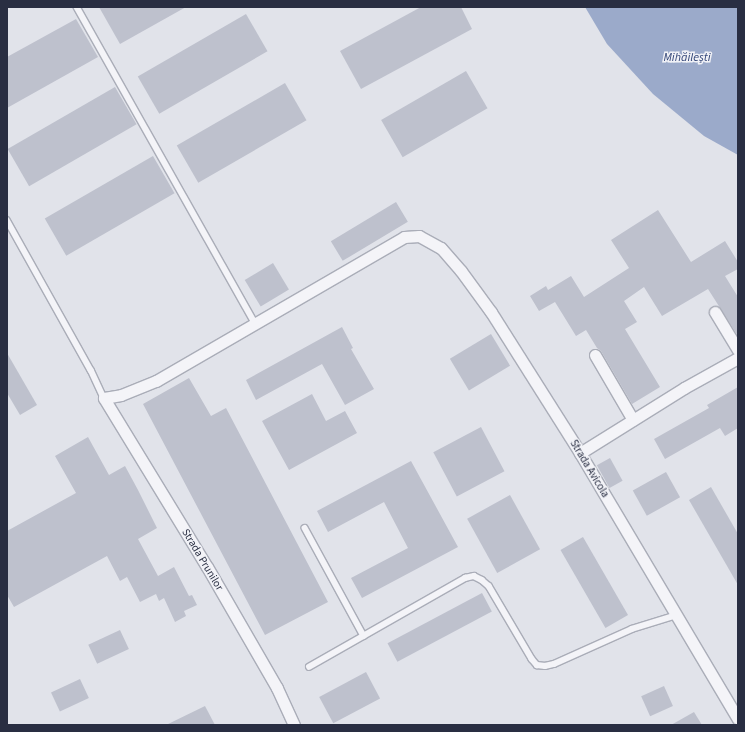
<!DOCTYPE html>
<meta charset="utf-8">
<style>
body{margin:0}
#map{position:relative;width:745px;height:732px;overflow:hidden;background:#e1e3ea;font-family:"Source Sans 3",sans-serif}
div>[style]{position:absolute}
.water>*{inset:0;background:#9baaca}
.building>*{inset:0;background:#bec1cd;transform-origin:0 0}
.roads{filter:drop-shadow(1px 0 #aaadb8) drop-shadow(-1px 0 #aaadb8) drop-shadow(0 1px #aaadb8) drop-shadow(0 -1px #aaadb8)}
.lane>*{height:5.5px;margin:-2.75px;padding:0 2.75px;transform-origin:2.75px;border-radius:2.75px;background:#f4f4f8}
.street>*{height:11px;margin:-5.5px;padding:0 5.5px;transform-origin:5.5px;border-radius:5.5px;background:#f4f4f8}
span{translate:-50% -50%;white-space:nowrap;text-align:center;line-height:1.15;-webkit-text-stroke:3px #f1f2f7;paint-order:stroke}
.street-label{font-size:11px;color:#292e42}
.water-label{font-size:12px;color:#324577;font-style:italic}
.frame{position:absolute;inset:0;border:8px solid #292e42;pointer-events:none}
</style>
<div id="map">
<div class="water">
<i style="clip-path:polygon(585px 7px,738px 7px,738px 155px,704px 136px,653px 94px,607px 44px)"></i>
</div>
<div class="building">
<i style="clip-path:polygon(99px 7px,186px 7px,120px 44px)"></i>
<i style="clip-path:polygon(421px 7px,461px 7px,472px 29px,361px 89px,340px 51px)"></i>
<i style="left:246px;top:14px;width:43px;height:125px;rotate:60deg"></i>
<i style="clip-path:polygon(76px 19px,98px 57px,7px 108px,7px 57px)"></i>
<i style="left:466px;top:71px;width:43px;height:98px;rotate:60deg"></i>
<i style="left:285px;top:83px;width:43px;height:125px;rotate:60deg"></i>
<i style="left:115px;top:87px;width:43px;height:124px;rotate:60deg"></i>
<i style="left:153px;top:156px;width:43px;height:125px;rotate:60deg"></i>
<i style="left:396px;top:202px;width:23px;height:76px;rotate:59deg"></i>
<i style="clip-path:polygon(658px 210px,691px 262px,725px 241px,738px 262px,738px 269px,725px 276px,738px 297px,738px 336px,708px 289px,662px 316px,644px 287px,624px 301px,637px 322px,625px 329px,660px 387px,632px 404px,601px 351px,597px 348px,586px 330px,576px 336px,555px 302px,539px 311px,530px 296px,546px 286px,548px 290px,571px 276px,584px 297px,629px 268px,611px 240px)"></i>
<i style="left:273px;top:263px;width:31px;height:33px;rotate:59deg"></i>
<i style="clip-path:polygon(342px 327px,353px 348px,351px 349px,374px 389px,345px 405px,322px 364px,256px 400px,246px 380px)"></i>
<i style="left:491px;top:334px;width:37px;height:48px;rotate:59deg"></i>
<i style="clip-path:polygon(7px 353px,37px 405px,20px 415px,7px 393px)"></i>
<i style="clip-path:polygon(189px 378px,211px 416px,226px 408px,328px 602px,265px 635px,143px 404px)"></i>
<i style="clip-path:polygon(738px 387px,738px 428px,725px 436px,720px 428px,665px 459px,654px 439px,709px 408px,707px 405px)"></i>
<i style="clip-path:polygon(312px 394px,326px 421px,345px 411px,357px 433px,289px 470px,262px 421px)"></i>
<i style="left:481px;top:427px;width:50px;height:54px;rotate:62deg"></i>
<i style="clip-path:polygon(88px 437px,109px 475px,125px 466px,138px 490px,157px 528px,138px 539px,158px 576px,174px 567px,189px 596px,192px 595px,197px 605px,184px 611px,186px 616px,175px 622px,164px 598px,159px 601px,156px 594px,140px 602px,127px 577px,120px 581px,107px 556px,14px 607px,7px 595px,7px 531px,76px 493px,55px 456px)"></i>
<i style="left:610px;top:458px;width:26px;height:15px;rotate:61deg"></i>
<i style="clip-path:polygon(411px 461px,458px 547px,362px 598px,351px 578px,408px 548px,384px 502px,328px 532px,317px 511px)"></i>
<i style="left:666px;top:472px;width:29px;height:38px;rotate:61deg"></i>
<i style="clip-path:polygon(711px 487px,738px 534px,738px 585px,689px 500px)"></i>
<i style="left:510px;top:495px;width:62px;height:49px;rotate:61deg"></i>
<i style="left:583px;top:537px;width:90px;height:26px;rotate:60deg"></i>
<i style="left:482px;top:593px;width:21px;height:107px;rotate:62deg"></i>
<i style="left:120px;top:630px;width:21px;height:35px;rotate:65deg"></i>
<i style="left:366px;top:672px;width:30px;height:53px;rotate:62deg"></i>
<i style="left:80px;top:679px;width:21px;height:32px;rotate:65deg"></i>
<i style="left:664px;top:686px;width:22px;height:25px;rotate:66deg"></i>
<i style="clip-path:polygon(205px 706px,215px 725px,166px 725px)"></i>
<i style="clip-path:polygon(694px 712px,702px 725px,671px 725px)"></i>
</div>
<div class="roads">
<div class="lane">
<i style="left:77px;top:7px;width:363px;rotate:60.6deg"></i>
<i style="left:7px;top:220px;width:172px;rotate:60.8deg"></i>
<i style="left:91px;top:370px;width:31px;rotate:65deg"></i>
<i style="left:305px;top:528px;width:123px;rotate:61.4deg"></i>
<i style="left:309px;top:667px;width:180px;rotate:-29.7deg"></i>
<i style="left:465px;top:578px;width:9px;rotate:-13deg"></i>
<i style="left:474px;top:576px;width:9px;rotate:27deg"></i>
<i style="left:482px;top:580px;width:9px;rotate:41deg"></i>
<i style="left:489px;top:586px;width:85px;rotate:59.5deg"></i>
<i style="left:532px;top:659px;width:8px;rotate:50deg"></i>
<i style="left:537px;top:665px;width:8px;rotate:7deg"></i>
<i style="left:545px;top:666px;width:9px;rotate:-13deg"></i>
<i style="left:554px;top:664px;width:85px;rotate:-24.2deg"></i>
<i style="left:632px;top:629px;width:47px;rotate:-17.3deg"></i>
</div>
<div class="street">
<i style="left:715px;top:312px;width:44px;rotate:58.8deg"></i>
<i style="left:595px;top:355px;width:75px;rotate:59.7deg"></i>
<i style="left:580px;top:453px;width:123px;rotate:-32deg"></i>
<i style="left:684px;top:388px;width:62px;rotate:-29.1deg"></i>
<i style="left:294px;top:725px;width:41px;rotate:-114.7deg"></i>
<i style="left:277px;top:688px;width:140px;rotate:-120deg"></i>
<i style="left:207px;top:567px;width:198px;rotate:-121.4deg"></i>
<i style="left:104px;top:398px;width:17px;rotate:-10deg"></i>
<i style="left:121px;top:395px;width:38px;rotate:-22deg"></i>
<i style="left:156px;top:381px;width:287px;rotate:-30.1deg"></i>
<i style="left:404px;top:237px;width:15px;rotate:-4deg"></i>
<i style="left:419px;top:236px;width:25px;rotate:29deg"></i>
<i style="left:441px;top:248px;width:30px;rotate:49deg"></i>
<i style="left:461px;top:271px;width:51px;rotate:53.8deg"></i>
<i style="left:491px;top:312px;width:167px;rotate:57.7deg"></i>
<i style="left:580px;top:453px;width:309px;rotate:59.3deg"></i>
</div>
</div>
<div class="street-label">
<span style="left:589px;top:469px;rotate:59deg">Strada Avicola</span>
<span style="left:202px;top:560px;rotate:59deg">Strada Prunilor</span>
</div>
<div class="water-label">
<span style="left:687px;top:58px">Mihăilești</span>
</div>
<div class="frame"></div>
</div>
